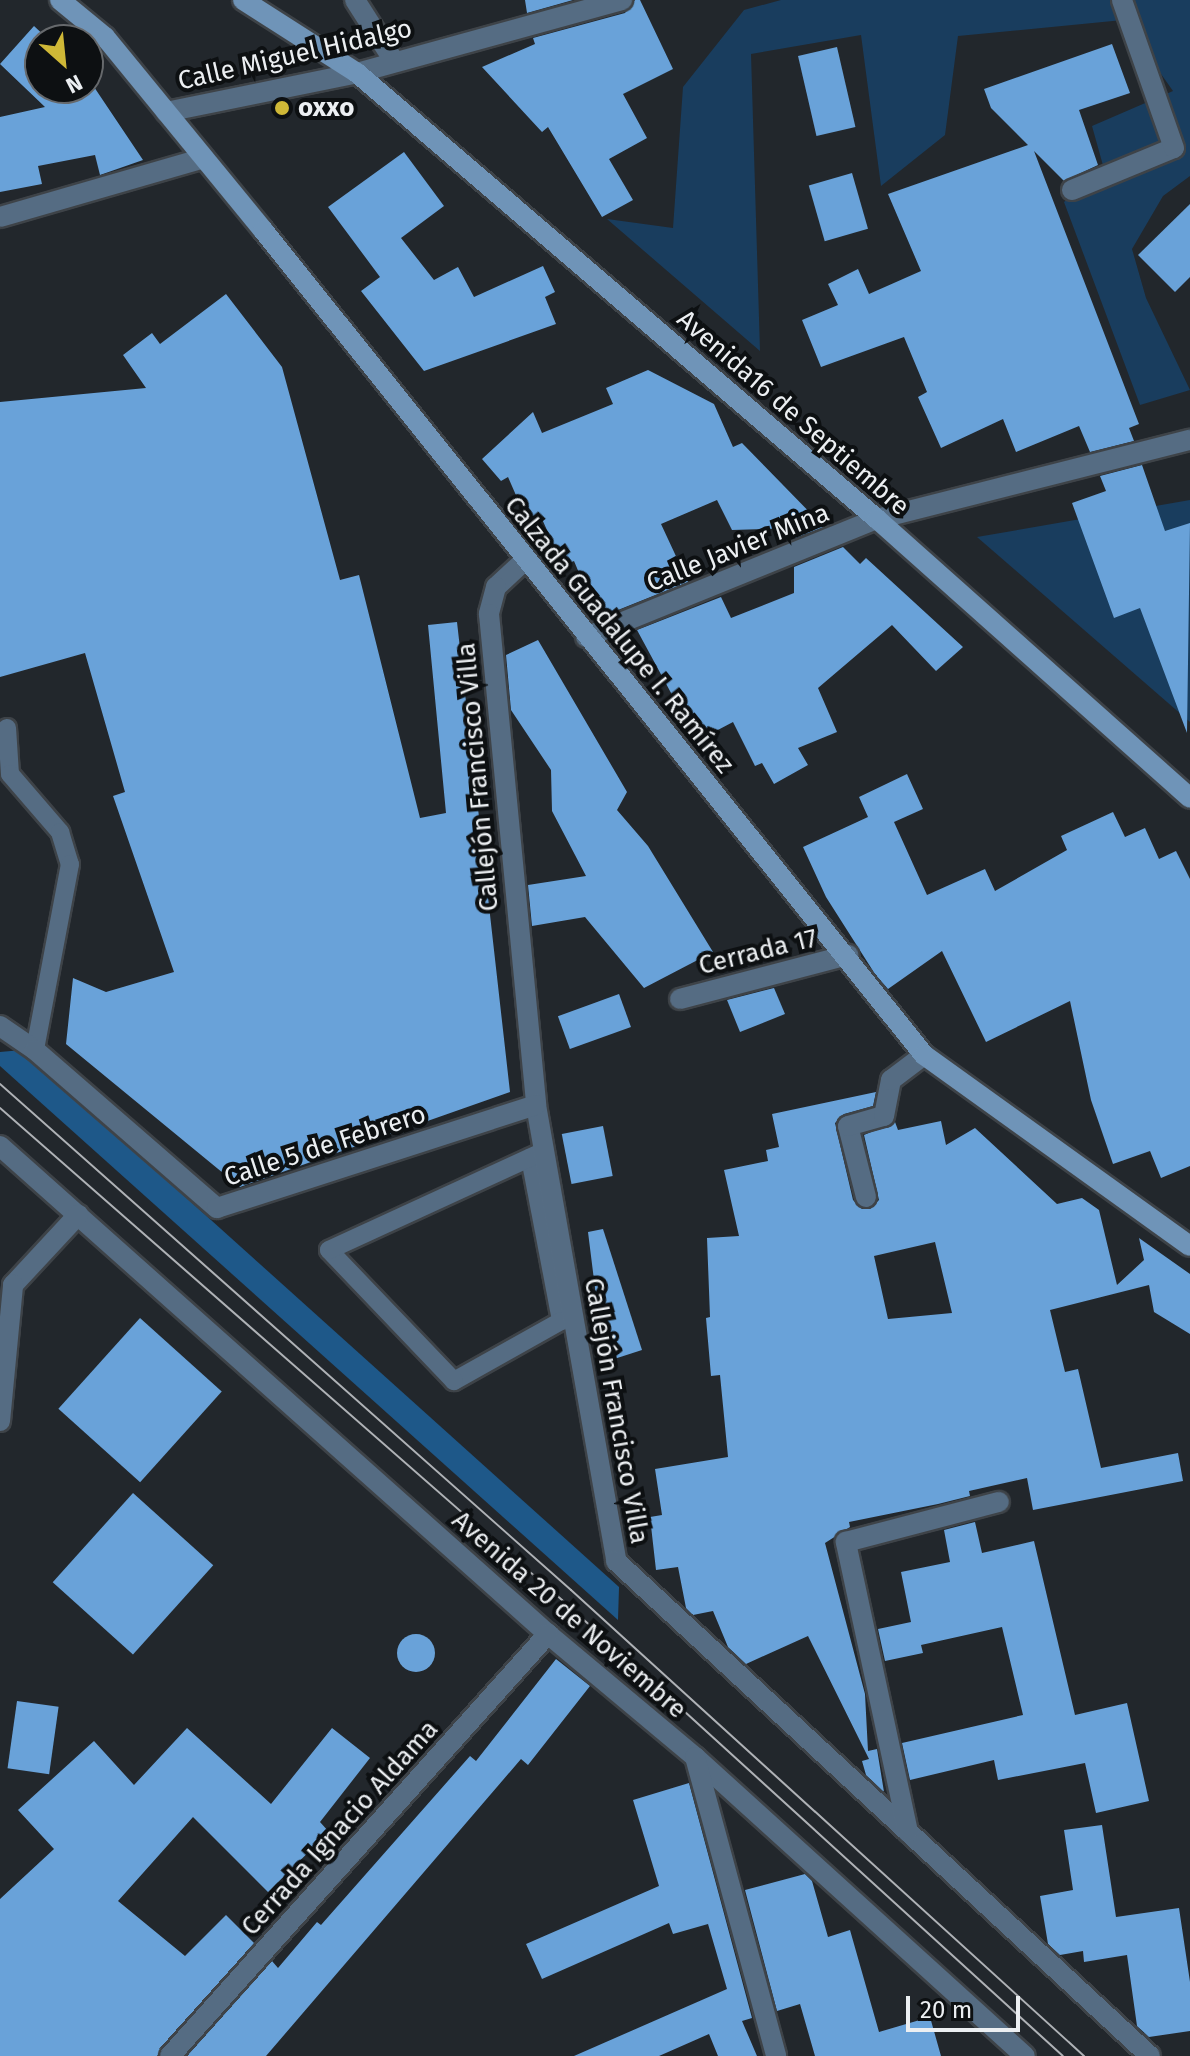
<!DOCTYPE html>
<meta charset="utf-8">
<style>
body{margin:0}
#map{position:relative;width:1190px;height:2056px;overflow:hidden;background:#22272c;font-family:"Fira Sans",sans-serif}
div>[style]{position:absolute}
.green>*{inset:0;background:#193d5e}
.forest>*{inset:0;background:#1e5889}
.building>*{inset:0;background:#69a2d9;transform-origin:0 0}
.round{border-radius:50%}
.roads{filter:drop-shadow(2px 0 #3e4348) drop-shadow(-2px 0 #3e4348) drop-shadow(0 2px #3e4348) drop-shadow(0 -2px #3e4348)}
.service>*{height:18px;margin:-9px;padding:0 9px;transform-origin:9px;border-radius:9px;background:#556c83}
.minor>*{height:20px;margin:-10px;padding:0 10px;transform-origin:10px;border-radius:10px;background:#556c83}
.tertiary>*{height:20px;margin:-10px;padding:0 10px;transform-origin:10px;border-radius:10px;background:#556c83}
.secondary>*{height:20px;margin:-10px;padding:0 10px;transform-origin:10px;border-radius:10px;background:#6f94b8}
.tram>*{height:2px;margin:-1px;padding:0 1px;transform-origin:1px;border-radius:1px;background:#afb2b6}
.dots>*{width:22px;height:22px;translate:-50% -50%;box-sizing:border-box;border:4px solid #0d1012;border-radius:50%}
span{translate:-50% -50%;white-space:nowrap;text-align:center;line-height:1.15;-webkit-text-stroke:8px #0d1012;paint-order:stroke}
.street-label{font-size:26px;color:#eceff2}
.poi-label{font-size:26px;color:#eceff2;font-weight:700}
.left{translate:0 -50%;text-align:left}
.north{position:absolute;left:24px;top:24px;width:80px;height:80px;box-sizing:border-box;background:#0d1012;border:2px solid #66696c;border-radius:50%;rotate:153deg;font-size:22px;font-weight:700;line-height:32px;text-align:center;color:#eceff2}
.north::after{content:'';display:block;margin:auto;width:28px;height:36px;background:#cfb837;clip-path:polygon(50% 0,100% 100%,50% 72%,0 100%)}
.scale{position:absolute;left:906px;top:1996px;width:114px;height:36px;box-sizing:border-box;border:4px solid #eceff2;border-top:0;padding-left:10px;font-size:24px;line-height:28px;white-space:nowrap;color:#eceff2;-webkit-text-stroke:6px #0d1012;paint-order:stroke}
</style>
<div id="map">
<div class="green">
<i style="clip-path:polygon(781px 0,1190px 0,1190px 176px,1163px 196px,1132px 249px,1146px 298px,1190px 390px,1140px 405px,1064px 202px,1104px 169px,1092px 126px,1173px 91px,1123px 20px,958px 36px,945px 135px,881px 186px,861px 35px,751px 54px,760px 351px,607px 219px,673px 228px,683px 87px,744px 10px)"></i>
<i style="clip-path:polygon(1190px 500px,1190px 722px,977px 537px)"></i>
</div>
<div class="forest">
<i style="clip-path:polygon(22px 1050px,619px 1587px,618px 1620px,0 1066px,0 1052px)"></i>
</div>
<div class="building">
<i style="clip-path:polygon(525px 0,573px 0,527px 13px)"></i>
<i style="clip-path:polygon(635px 0,640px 0,673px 69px,623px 94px,647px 138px,609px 159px,633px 200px,602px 217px,548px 127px,542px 132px,482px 67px,535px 44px,533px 38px,625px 13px)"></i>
<i style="clip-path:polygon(34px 26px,49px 40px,40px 40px,40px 88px,88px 88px,88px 78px,143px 160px,100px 175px,95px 155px,38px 166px,42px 184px,0 192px,0 117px,45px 107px,0 64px)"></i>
<i style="clip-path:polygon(1112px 44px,1130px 93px,1079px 110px,1098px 165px,1064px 181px,1034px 151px,1139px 424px,1129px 428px,1134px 441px,1090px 452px,1079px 426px,1016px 452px,1003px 419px,941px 448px,918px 397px,927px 392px,904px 337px,821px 367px,802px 320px,838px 305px,828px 284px,858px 269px,869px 294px,921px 271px,888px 194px,1028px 145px,991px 108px,984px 89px)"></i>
<i style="left:837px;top:47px;width:82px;height:40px;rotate:77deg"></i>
<i style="clip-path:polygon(404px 152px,444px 206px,401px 238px,434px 280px,458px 267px,474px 297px,543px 266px,555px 292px,545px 297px,556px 324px,424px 371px,361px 291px,380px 277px,328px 207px)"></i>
<i style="left:852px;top:173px;width:58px;height:45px;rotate:74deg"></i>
<i style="clip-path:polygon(1190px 204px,1190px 277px,1175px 292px,1138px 255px)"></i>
<i style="clip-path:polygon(226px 294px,282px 367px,340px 580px,359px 575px,420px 818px,446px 813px,428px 625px,457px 622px,510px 1092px,240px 1187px,66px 1044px,73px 978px,106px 992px,174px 972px,113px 796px,125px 792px,85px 653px,0 677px,0 402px,146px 388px,123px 355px,152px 333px,160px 344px)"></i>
<i style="clip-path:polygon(648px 370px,714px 404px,733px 447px,742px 443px,824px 527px,795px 538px,795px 528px,732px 530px,717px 500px,661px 524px,688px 582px,598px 618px,574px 561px,563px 566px,542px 519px,529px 525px,508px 477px,501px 481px,482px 459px,533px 412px,542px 433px,613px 404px,606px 388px)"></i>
<i style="clip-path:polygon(1142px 465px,1165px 531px,1190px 523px,1187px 733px,1140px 608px,1114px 618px,1072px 503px,1106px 491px,1100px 476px)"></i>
<i style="clip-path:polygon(843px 547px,860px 564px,866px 558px,963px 647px,936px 671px,892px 625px,818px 688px,837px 732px,798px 748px,808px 765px,774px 784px,762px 763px,755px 766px,733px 722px,697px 741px,637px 630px,721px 597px,731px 618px,794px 593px,794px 567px)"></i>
<i style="clip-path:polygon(538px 640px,627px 792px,617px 810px,648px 846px,713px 952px,644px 988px,585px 917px,532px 926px,528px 885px,586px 876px,552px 811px,551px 770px,511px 710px,506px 655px)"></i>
<i style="clip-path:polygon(907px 774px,923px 809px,894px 822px,927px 895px,985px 869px,995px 891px,1067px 850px,1061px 836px,1113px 812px,1125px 837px,1145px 828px,1159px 859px,1176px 851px,1190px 879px,1190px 1166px,1161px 1178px,1150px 1151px,1113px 1164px,1091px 1100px,1070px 1001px,986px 1042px,942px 951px,888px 989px,875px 974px,826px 897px,803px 847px,868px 817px,859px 797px)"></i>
<i style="clip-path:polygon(774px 988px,785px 1014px,740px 1032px,727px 1000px)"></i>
<i style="left:619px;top:994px;width:35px;height:65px;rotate:70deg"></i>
<i style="clip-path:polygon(evenodd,876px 1092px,873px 1106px,844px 1114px,835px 1123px,853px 1200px,862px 1209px,870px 1209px,879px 1200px,864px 1135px,895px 1122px,898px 1130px,941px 1121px,946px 1145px,975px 1128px,1057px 1204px,1082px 1198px,1099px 1210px,1117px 1285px,1144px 1260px,1139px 1238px,1190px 1274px,1190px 1334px,1154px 1312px,1149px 1285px,1050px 1310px,1065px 1372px,1078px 1369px,1101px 1468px,1178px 1453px,1183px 1481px,1033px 1510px,1027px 1478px,969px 1491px,970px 1496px,938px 1504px,849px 1522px,850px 1527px,825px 1543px,865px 1694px,868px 1751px,877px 1749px,884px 1792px,866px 1775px,862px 1761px,869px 1759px,808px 1636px,746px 1664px,728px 1647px,713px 1611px,693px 1615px,686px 1608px,678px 1567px,656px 1570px,650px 1517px,662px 1515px,655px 1469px,728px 1457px,720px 1375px,711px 1376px,706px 1318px,710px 1317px,707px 1238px,739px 1236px,724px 1170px,768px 1161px,766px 1150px,779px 1147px,772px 1114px,876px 1092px,935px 1242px,952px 1313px,888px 1319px,874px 1256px,935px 1242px)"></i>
<i style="left:603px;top:1126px;width:51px;height:42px;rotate:79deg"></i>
<i style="clip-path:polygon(603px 1229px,642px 1350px,611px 1360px,599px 1320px,588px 1232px)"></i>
<i style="left:140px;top:1318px;width:110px;height:122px;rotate:42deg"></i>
<i style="left:133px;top:1493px;width:108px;height:120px;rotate:42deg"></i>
<i style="clip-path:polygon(975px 1522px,982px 1553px,1034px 1541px,1075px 1715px,1127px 1703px,1149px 1801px,1096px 1813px,1085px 1763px,998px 1780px,994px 1760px,910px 1780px,902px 1743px,1023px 1715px,1002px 1627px,921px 1645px,923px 1653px,885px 1661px,878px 1629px,911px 1622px,901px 1572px,950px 1562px,944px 1530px)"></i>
<i class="round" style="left:397px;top:1634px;width:38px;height:38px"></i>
<i style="clip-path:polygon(556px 1659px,590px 1686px,528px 1765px,521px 1759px,266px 2056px,187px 2056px,272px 1961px,278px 1968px,317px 1922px,321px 1925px,470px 1756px,476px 1761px)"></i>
<i style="left:17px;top:1701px;width:42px;height:68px;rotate:8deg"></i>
<i style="clip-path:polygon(187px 1728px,271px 1804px,332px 1728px,370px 1758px,320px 1822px,329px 1832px,268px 1892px,193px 1817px,118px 1901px,185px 1956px,226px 1915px,254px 1943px,157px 2056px,0 2056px,0 1899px,54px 1849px,18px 1810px,94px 1741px,134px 1785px)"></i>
<i style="clip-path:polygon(689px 1783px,752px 2018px,742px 2021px,757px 2056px,718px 2056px,709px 2034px,659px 2056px,574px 2056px,727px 1989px,708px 1924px,673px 1934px,669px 1923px,542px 1979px,526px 1944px,659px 1886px,633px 1800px)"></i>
<i style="clip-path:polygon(1102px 1825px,1116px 1917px,1179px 1908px,1190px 1982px,1190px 2031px,1149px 2037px,1137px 2026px,1127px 1955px,1084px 1962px,1083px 1951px,1060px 1955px,1048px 1944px,1040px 1896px,1073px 1890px,1064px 1830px)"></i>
<i style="clip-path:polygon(805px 1874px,812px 1881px,828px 1937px,850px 1930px,879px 2032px,930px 2017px,941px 2056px,815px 2056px,800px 2004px,777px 2011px,745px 1890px)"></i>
</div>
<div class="roads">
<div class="service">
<i style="left:7px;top:728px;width:46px;rotate:86.3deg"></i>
<i style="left:10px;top:774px;width:77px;rotate:49.2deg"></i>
<i style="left:60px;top:832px;width:34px;rotate:73deg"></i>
<i style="left:70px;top:864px;width:189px;rotate:100.7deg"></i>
<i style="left:530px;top:1158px;width:166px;rotate:79.2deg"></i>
<i style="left:561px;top:1321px;width:123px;rotate:150.7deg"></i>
<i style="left:454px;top:1381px;width:181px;rotate:-133.7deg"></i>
<i style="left:329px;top:1250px;width:237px;rotate:-24.7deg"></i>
</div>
<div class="minor">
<i style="left:355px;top:0;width:72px;rotate:57.4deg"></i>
<i style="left:1072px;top:190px;width:110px;rotate:-22.4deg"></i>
<i style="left:1174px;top:148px;width:157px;rotate:-109.4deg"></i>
<i style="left:0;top:217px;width:212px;rotate:-16.1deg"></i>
<i style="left:524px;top:561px;width:38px;rotate:137deg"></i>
<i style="left:496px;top:587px;width:28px;rotate:105deg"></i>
<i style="left:489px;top:614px;width:493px;rotate:84.5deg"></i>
<i style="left:536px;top:1105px;width:463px;rotate:80deg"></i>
<i style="left:616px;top:1561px;width:728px;rotate:42.83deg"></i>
<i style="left:586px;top:637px;width:314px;rotate:-22.1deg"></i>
<i style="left:877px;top:519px;width:323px;rotate:-14.2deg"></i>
<i style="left:680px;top:999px;width:174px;rotate:-14.7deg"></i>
<i style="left:0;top:1026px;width:42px;rotate:34.4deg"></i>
<i style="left:35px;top:1050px;width:241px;rotate:41deg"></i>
<i style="left:217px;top:1208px;width:335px;rotate:-17.9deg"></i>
<i style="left:0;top:1146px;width:734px;rotate:41.69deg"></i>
<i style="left:548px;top:1634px;width:192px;rotate:39.9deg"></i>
<i style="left:695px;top:1757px;width:445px;rotate:42.2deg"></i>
<i style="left:866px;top:1197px;width:73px;rotate:-104.2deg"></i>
<i style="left:848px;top:1126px;width:37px;rotate:-16deg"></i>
<i style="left:884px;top:1116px;width:37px;rotate:-79deg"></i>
<i style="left:891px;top:1080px;width:41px;rotate:-37.1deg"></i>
<i style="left:13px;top:1285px;width:96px;rotate:-47.1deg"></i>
<i style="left:0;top:1421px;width:137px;rotate:-84.5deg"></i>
<i style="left:695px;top:1757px;width:310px;rotate:74.8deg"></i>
<i style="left:908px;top:1832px;width:297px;rotate:-102.1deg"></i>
<i style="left:846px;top:1542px;width:158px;rotate:-14.7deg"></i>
<i style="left:170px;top:2056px;width:567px;rotate:-48.15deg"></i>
</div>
<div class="tertiary">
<i style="left:166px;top:112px;width:195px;rotate:-11.5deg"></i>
<i style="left:357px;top:73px;width:275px;rotate:-15.4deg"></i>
</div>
<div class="secondary">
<i style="left:60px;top:0;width:58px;rotate:39.4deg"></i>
<i style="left:105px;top:37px;width:249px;rotate:50.7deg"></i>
<i style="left:263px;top:230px;width:1057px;rotate:51.3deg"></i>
<i style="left:924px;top:1055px;width:327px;rotate:35.7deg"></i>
<i style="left:243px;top:0;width:135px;rotate:32.6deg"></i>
<i style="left:357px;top:73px;width:685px;rotate:40.62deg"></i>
<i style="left:877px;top:519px;width:419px;rotate:41.7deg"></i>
</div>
</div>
<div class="tram">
<i style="left:0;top:1084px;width:763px;rotate:41.55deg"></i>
<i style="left:571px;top:1590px;width:693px;rotate:42.25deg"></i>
<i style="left:0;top:1108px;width:747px;rotate:41.2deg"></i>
<i style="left:562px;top:1600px;width:677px;rotate:42.31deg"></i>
</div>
<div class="dots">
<i style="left:282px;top:108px;background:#cfb837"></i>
</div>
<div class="street-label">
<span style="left:295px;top:55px;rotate:-13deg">Calle Miguel Hidalgo</span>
<span style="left:793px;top:413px;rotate:41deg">Avenida16 de Septiembre</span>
<span style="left:738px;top:548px;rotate:-22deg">Calle Javier Mina</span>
<span style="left:619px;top:635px;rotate:51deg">Calzada Guadalupe I. Ramírez</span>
<span style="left:478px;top:777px;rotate:-95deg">Callejón Francisco Villa</span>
<span style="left:758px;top:952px;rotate:-14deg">Cerrada 17</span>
<span style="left:325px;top:1146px;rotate:-18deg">Calle 5 de Febrero</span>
<span style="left:616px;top:1411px;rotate:80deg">Callejón Francisco Villa</span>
<span style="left:569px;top:1615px;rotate:41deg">Avenida 20 de Noviembre</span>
<span style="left:340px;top:1828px;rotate:-48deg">Cerrada Ignacio Aldama</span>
</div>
<div class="poi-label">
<span class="left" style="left:298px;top:108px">oxxo</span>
</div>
<div class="north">N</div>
<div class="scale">20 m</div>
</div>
